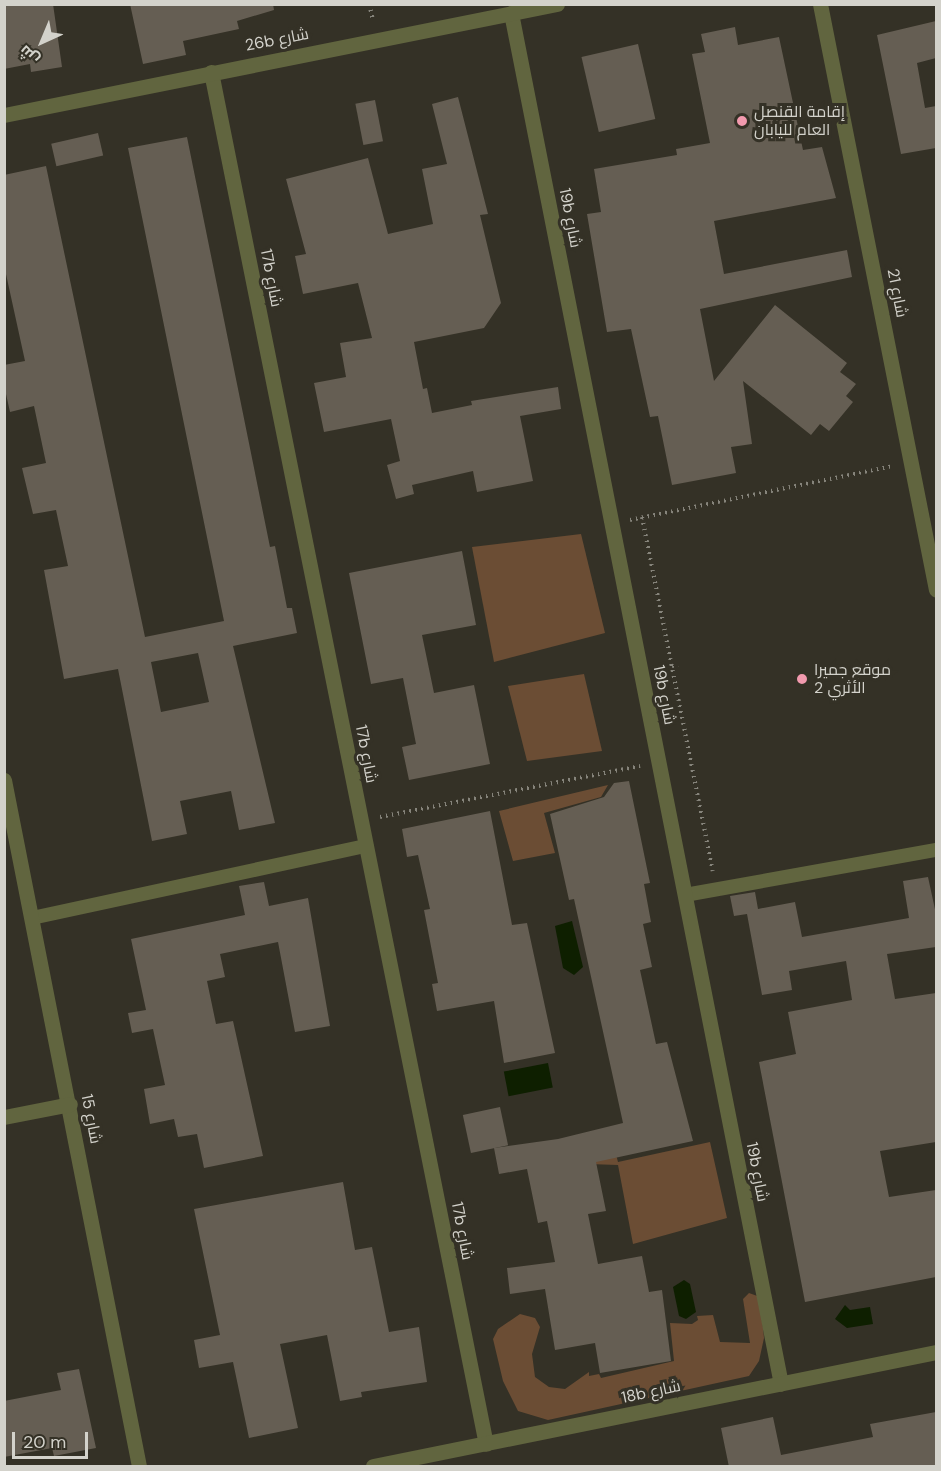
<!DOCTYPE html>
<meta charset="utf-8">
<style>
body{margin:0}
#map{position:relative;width:941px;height:1471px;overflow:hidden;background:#343126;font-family:"DM Sans",Cairo,sans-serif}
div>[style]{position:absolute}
.green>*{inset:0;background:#6b4d34}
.water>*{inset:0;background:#0e1f00;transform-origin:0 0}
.building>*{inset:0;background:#655e53;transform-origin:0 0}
.path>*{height:4px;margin-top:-2px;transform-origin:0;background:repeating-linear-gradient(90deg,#86847b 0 1.5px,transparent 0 6px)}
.lane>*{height:14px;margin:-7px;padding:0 7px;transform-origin:7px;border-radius:7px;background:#61653f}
.street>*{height:15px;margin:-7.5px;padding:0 7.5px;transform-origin:7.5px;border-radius:7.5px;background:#61653f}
.dots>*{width:16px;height:16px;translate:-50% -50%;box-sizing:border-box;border:3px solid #343126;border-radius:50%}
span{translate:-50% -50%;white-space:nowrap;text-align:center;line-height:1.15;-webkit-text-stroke:6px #343126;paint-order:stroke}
.street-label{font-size:16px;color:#d3d2cb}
.poi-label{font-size:16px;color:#d3d2cb}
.left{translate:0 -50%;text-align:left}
.frame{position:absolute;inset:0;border:6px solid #d3d2cb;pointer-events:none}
.north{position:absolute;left:12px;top:12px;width:60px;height:60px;-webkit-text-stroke:4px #343126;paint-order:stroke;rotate:224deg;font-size:16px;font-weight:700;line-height:24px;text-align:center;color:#d3d2cb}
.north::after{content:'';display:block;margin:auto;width:21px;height:27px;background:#d3d2cb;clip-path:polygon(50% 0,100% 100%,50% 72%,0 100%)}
.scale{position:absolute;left:12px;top:1432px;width:76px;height:27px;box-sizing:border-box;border:3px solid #d3d2cb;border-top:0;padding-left:8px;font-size:18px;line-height:21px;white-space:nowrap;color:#d3d2cb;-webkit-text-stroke:4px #343126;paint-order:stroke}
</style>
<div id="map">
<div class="green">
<i style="clip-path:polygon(581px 534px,605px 633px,494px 662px,472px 547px)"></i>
<i style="clip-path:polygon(584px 674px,602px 751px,527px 761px,508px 686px)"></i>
<i style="clip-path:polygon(608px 785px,601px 797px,544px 813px,555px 853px,513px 861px,499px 811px)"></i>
<i style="clip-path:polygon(710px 1142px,727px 1218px,633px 1244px,618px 1165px,588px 1164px,614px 1147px,618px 1162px)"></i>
<i style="clip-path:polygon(749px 1293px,760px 1297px,764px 1338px,759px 1361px,749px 1376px,548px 1420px,518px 1411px,503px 1381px,493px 1339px,498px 1329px,520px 1314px,535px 1318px,540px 1327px,532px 1354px,535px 1377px,549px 1387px,565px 1389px,589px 1372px,589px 1376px,599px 1374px,601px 1378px,674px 1361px,670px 1323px,692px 1324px,698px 1320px,697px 1316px,713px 1315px,720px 1342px,750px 1343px,743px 1299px)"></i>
</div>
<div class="water">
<i style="clip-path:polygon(572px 921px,583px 967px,574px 975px,563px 968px,555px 926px)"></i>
<i style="left:548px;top:1063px;width:25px;height:45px;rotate:79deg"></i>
<i style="clip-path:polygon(684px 1280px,690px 1284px,696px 1312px,686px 1319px,679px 1316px,673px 1287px)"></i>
<i style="clip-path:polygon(845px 1305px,850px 1310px,870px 1307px,873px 1324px,847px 1328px,835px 1319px)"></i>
</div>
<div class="building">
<i style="clip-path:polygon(4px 4px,53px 4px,62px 67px,31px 72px,30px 64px,4px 69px)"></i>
<i style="clip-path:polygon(130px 4px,273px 4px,274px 10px,237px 21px,239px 29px,183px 41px,186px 55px,143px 64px)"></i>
<i style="clip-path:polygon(936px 21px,936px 58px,917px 63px,925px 108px,936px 106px,936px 148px,901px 154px,877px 35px)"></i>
<i style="clip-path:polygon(735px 27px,738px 45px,779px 37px,803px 150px,822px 147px,836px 198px,714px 221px,724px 274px,847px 250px,852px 277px,700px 309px,714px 381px,775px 305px,847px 363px,840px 372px,856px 384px,846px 396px,853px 402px,829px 431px,820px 424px,811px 435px,743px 381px,752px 444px,731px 447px,736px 473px,672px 485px,658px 416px,650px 417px,631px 329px,607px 332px,587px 214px,601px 212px,594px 169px,677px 155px,676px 149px,710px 143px,692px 54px,705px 52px,701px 34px)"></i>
<i style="left:638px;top:44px;width:77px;height:58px;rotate:77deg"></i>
<i style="clip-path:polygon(458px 97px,488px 214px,480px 215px,501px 303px,484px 328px,414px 342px,423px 389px,427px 388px,432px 413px,472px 405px,471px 401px,558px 387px,561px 409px,520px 416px,533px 481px,477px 492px,473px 471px,412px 485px,414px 494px,396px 499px,387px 465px,400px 461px,391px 419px,324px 432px,314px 383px,346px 377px,340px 343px,372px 338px,358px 283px,303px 294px,295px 256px,306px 254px,286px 179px,368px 158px,388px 234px,433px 224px,422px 169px,447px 164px,432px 104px)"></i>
<i style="left:375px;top:100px;width:42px;height:20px;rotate:79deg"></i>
<i style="left:98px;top:133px;width:23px;height:48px;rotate:77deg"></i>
<i style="clip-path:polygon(evenodd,187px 137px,270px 547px,275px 546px,287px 608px,292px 608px,297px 633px,233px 646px,275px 823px,239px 830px,231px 791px,180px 801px,187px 834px,152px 841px,118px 669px,64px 679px,44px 570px,68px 566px,56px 510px,33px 514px,22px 468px,46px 463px,34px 406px,10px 412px,4px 385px,4px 365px,25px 361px,4px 265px,4px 175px,46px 166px,145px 637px,224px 621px,128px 148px,187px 137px,198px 653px,209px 702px,161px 712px,151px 662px,198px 653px)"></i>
<i style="clip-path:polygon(462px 551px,476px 625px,422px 635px,434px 693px,474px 685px,490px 764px,409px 780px,402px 747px,416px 744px,403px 678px,371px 684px,349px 573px)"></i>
<i style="clip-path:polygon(629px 781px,650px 883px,644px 884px,651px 922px,643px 924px,652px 967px,640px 970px,656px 1044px,667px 1042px,693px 1141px,596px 1162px,606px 1211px,588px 1214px,598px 1264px,642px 1256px,649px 1292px,662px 1290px,671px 1361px,600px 1373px,595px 1343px,555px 1350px,545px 1289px,510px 1294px,507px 1268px,555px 1262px,547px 1221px,538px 1223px,527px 1169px,499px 1174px,494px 1148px,558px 1139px,623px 1123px,574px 899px,569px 900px,550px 814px,604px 797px,614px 783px)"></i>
<i style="clip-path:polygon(490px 811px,512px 925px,527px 923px,555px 1053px,504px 1063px,494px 1001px,437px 1011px,432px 984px,438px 983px,424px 910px,430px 909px,418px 855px,407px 857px,402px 829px)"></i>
<i style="clip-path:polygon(928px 877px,936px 914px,936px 947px,887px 954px,895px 999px,936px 993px,936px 1142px,880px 1151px,889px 1197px,936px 1190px,936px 1277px,805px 1302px,759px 1062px,796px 1054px,788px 1012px,852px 1000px,846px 961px,789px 971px,792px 990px,762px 995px,747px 914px,734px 916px,730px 896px,755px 892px,758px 909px,795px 902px,802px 937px,909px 918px,903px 881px)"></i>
<i style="clip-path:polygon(264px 882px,269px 906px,308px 898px,330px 1026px,295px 1032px,278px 942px,220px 954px,225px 977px,207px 981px,216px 1024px,233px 1021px,263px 1156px,204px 1168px,197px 1134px,178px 1137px,174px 1119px,150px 1124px,144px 1089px,165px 1085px,153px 1029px,132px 1033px,128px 1013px,146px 1010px,131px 939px,245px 915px,239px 886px)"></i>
<i style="left:500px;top:1107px;width:39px;height:38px;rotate:78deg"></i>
<i style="clip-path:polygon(343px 1182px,355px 1250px,372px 1247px,389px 1332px,419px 1327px,427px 1382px,361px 1392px,362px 1397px,340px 1401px,327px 1335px,280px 1344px,298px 1428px,249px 1438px,233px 1362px,199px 1368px,194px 1340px,220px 1335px,194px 1209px)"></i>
<i style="clip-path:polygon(79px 1369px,96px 1448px,54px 1456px,52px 1448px,4px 1457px,4px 1401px,61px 1390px,57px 1373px)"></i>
<i style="clip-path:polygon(936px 1412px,936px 1467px,729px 1467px,721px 1428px,773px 1417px,781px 1455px,873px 1437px,870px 1424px)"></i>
</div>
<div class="path">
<i style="left:369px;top:4px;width:16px;rotate:76deg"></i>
<i style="left:642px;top:517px;width:361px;rotate:78.7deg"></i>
<i style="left:630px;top:520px;width:268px;rotate:-11.6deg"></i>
<i style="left:672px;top:666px;width:6px;rotate:-9deg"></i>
<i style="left:380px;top:817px;width:265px;rotate:-11.1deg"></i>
</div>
<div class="lane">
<i style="left:685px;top:895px;width:255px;rotate:-10.2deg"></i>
<i style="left:32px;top:918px;width:342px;rotate:-12.2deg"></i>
</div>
<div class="street">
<i style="left:820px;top:4px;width:597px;rotate:78.8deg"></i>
<i style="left:511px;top:13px;width:1397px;rotate:78.86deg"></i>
<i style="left:211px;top:72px;width:1399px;rotate:78.67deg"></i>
<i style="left:4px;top:115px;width:564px;rotate:-11.35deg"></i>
<i style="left:4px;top:780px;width:699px;rotate:78.87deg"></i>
<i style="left:4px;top:1117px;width:67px;rotate:-11.1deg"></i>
<i style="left:373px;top:1466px;width:574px;rotate:-11.45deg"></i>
</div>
<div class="dots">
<i style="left:742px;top:121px;background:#f29aae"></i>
<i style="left:802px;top:679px;background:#f29aae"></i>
</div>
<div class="street-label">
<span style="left:277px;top:40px;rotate:-11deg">26b شارع</span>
<span style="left:570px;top:218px;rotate:79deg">19b شارع</span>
<span style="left:271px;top:278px;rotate:79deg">17b شارع</span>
<span style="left:897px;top:293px;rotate:79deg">شارع 21</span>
<span style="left:664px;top:695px;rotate:79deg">19b شارع</span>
<span style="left:366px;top:754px;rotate:79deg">17b شارع</span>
<span style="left:91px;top:1119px;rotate:79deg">شارع 15</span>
<span style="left:757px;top:1172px;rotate:79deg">19b شارع</span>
<span style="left:462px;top:1231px;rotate:79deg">17b شارع</span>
<span style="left:651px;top:1392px;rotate:-12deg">18b شارع</span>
</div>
<div class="poi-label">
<span class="left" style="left:754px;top:121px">إقامة القنصل<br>العام لليابان</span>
<span class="left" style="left:814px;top:679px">موقع جميرا<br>2 الأثري</span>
</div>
<div class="frame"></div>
<div class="north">ش</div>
<div class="scale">20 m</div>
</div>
